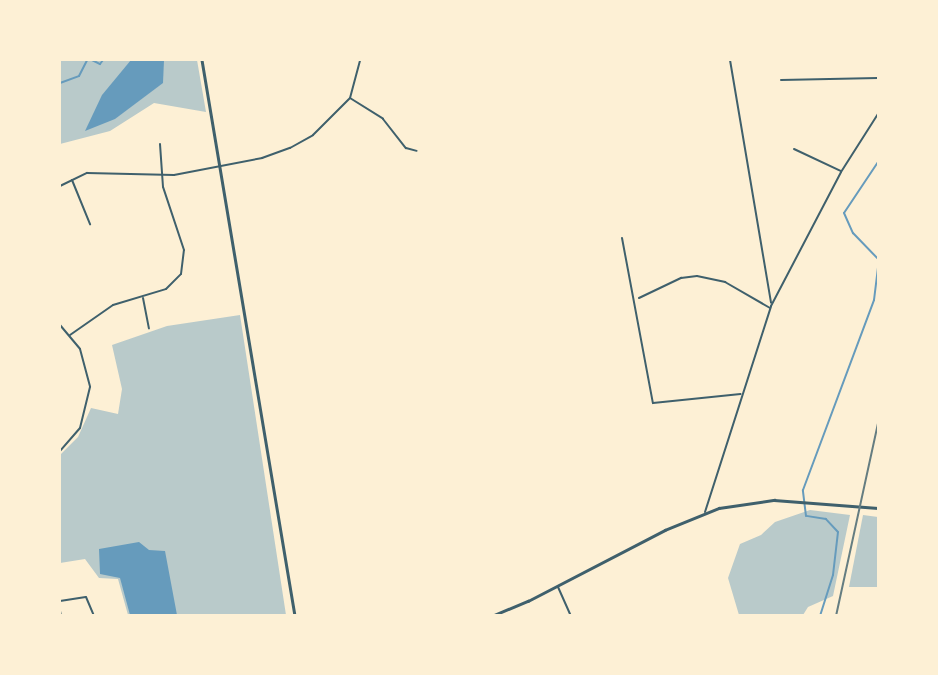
<!DOCTYPE html>
<style>
body{margin:0}
#map{position:relative;width:938px;height:675px;overflow:hidden;background:#fdf0d5;font-family:"PT Sans",sans-serif}
div>[style]{position:absolute}
.green>*{inset:0;background:#b9caca}
.water>*{inset:0;background:#669bbc}
.stream>*{height:2px;margin:-1px;padding:0 1px;transform-origin:1px;border-radius:1px;background:#669bbc}
.minor>*{height:2px;margin:-1px;padding:0 1px;transform-origin:1px;border-radius:1px;background:#3f606c}
.tertiary>*{height:2.5px;margin:-1.25px;padding:0 1.25px;transform-origin:1.25px;border-radius:1.25px;background:#3f606c}
.rail>*{height:2px;margin:-1px;padding:0 1px;transform-origin:1px;border-radius:1px;background:#657d81}
span{translate:-50% -50%;white-space:nowrap;text-align:center;line-height:1.15;-webkit-text-stroke:7px #fdf0d5;paint-order:stroke}
.frame{position:absolute;inset:0;border:61px solid #fdf0d5;pointer-events:none}
</style>
<div id="map">
<div class="green">
<i style="clip-path:polygon(60px 60px,197px 60px,206px 112px,154px 103px,110px 131px,60px 144px)"></i>
<i style="clip-path:polygon(240px 315px,286px 615px,128px 615px,118px 579px,99px 578px,85px 559px,60px 563px,60px 455px,78px 437px,91px 408px,118px 414px,122px 389px,112px 345px,167px 326px)"></i>
<i style="clip-path:polygon(810px 510px,850px 515px,833px 596px,808px 607px,803px 615px,739px 615px,728px 578px,740px 544px,761px 535px,775px 522px)"></i>
<i style="clip-path:polygon(863px 515px,878px 517px,878px 587px,849px 587px)"></i>
</div>
<div class="water">
<i style="clip-path:polygon(131px 60px,164px 60px,163px 83px,115px 119px,85px 131px,102px 95px)"></i>
<i style="clip-path:polygon(139px 542px,149px 550px,165px 551px,177px 615px,130px 615px,120px 578px,100px 574px,99px 549px)"></i>
</div>
<div class="stream">
<i style="left:92px;top:60px;width:9px;rotate:27deg"></i>
<i style="left:100px;top:64px;width:5px;rotate:-53deg"></i>
<i style="left:60px;top:83px;width:20px;rotate:-20deg"></i>
<i style="left:79px;top:76px;width:18px;rotate:-63deg"></i>
<i style="left:878px;top:162px;width:61px;rotate:123.7deg"></i>
<i style="left:844px;top:213px;width:22px;rotate:66deg"></i>
<i style="left:853px;top:233px;width:36px;rotate:46deg"></i>
<i style="left:820px;top:616px;width:43px;rotate:-72.4deg"></i>
<i style="left:833px;top:575px;width:43px;rotate:-83.4deg"></i>
<i style="left:838px;top:532px;width:18px;rotate:-133deg"></i>
<i style="left:826px;top:519px;width:20px;rotate:-171deg"></i>
<i style="left:806px;top:516px;width:26px;rotate:-97deg"></i>
<i style="left:803px;top:490px;width:203px;rotate:-69.5deg"></i>
<i style="left:874px;top:300px;width:35px;rotate:-83deg"></i>
</div>
<div class="minor">
<i style="left:730px;top:60px;width:246px;rotate:80.4deg"></i>
<i style="left:781px;top:80px;width:97px;rotate:-1.2deg"></i>
<i style="left:350px;top:98px;width:39px;rotate:32deg"></i>
<i style="left:383px;top:119px;width:37px;rotate:52deg"></i>
<i style="left:406px;top:148px;width:11px;rotate:15deg"></i>
<i style="left:794px;top:149px;width:52px;rotate:25.1deg"></i>
<i style="left:72px;top:180px;width:48px;rotate:67.8deg"></i>
<i style="left:60px;top:186px;width:30px;rotate:-26deg"></i>
<i style="left:87px;top:173px;width:87px;rotate:1.3deg"></i>
<i style="left:174px;top:175px;width:90px;rotate:-10.9deg"></i>
<i style="left:262px;top:158px;width:30px;rotate:-20deg"></i>
<i style="left:290px;top:148px;width:26px;rotate:-29deg"></i>
<i style="left:313px;top:135px;width:52px;rotate:-45deg"></i>
<i style="left:350px;top:98px;width:39px;rotate:-75deg"></i>
<i style="left:622px;top:238px;width:168px;rotate:79.4deg"></i>
<i style="left:653px;top:403px;width:88px;rotate:-5.8deg"></i>
<i style="left:143px;top:298px;width:31px;rotate:79deg"></i>
<i style="left:639px;top:298px;width:47px;rotate:-25.5deg"></i>
<i style="left:681px;top:278px;width:16px;rotate:-7deg"></i>
<i style="left:697px;top:276px;width:29px;rotate:12deg"></i>
<i style="left:725px;top:282px;width:52px;rotate:30deg"></i>
<i style="left:60px;top:325px;width:31px;rotate:50deg"></i>
<i style="left:80px;top:349px;width:39px;rotate:75deg"></i>
<i style="left:90px;top:387px;width:42px;rotate:103.7deg"></i>
<i style="left:80px;top:428px;width:30px;rotate:131deg"></i>
<i style="left:70px;top:335px;width:52px;rotate:-34.9deg"></i>
<i style="left:113px;top:305px;width:55px;rotate:-16.8deg"></i>
<i style="left:166px;top:289px;width:21px;rotate:-45deg"></i>
<i style="left:181px;top:274px;width:24px;rotate:-83deg"></i>
<i style="left:184px;top:250px;width:66px;rotate:-108.4deg"></i>
<i style="left:163px;top:187px;width:43px;rotate:-94deg"></i>
<i style="left:705px;top:512px;width:216px;rotate:-72.2deg"></i>
<i style="left:771px;top:306px;width:151px;rotate:-62.4deg"></i>
<i style="left:841px;top:172px;width:69px;rotate:-57.5deg"></i>
<i style="left:558px;top:587px;width:32px;rotate:66deg"></i>
<i style="left:60px;top:601px;width:26px;rotate:-9deg"></i>
<i style="left:86px;top:597px;width:21px;rotate:67deg"></i>
<i style="left:60px;top:611px;width:5px;rotate:79deg"></i>
</div>
<div class="tertiary">
<i style="left:202px;top:60px;width:564px;rotate:80.5deg"></i>
<i style="left:492px;top:616px;width:39px;rotate:-23deg"></i>
<i style="left:528px;top:601px;width:154px;rotate:-27.4deg"></i>
<i style="left:665px;top:530px;width:58px;rotate:-22.2deg"></i>
<i style="left:719px;top:508px;width:56px;rotate:-8.3deg"></i>
<i style="left:774px;top:500px;width:104px;rotate:4.4deg"></i>
</div>
<div class="rail">
<i style="left:836px;top:616px;width:197px;rotate:-77.7deg"></i>
</div>
<div class="frame"></div>
</div>
